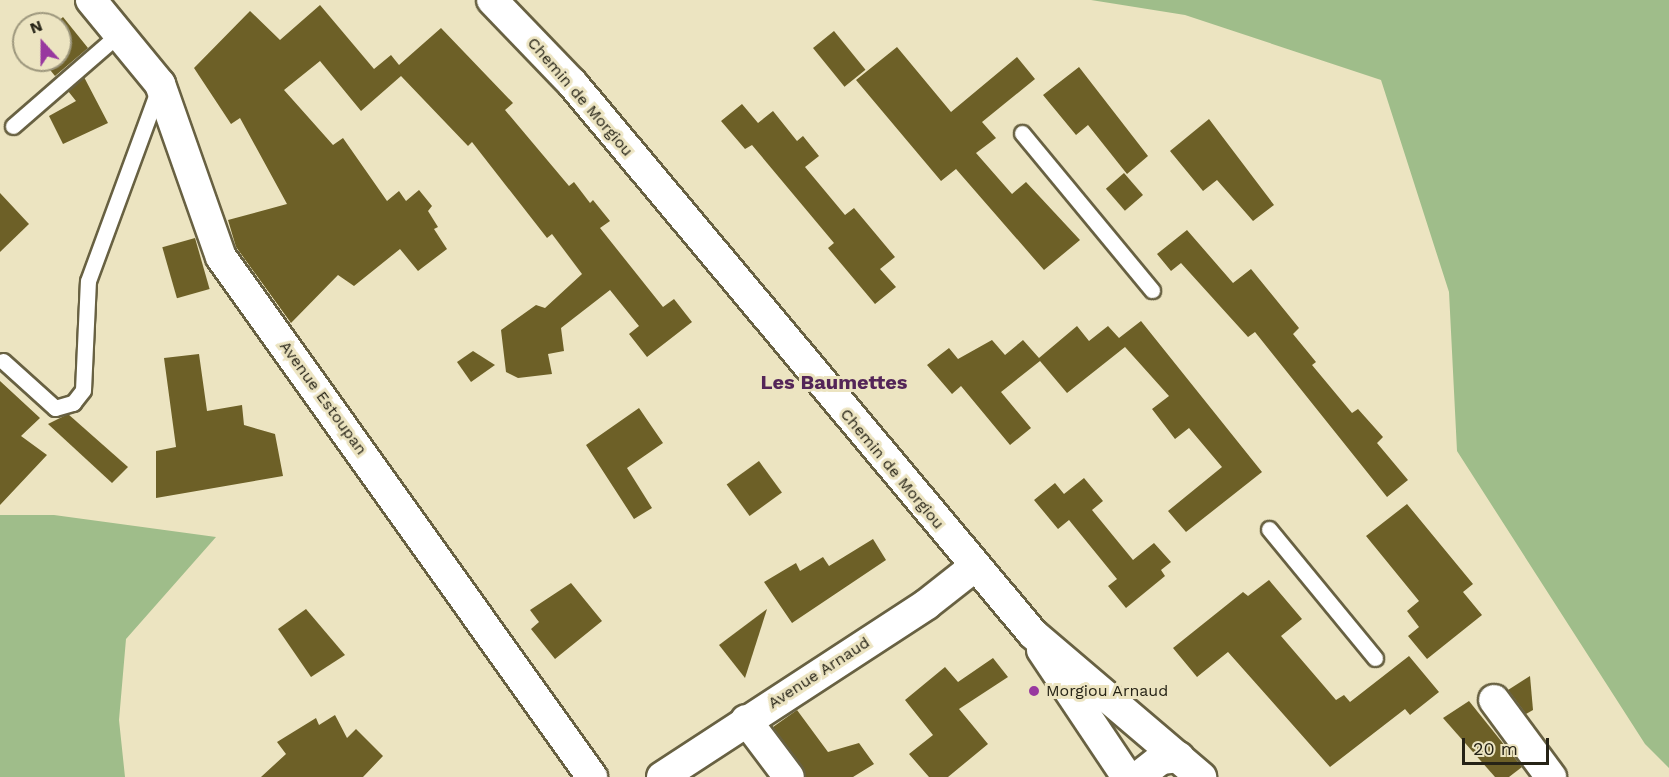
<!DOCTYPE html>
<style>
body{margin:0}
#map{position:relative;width:1669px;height:777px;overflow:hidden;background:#ece4c1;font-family:"Work Sans",sans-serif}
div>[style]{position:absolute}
.forest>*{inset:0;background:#9fbd8a}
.building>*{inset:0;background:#6d6027;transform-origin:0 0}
.roads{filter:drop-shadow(2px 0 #686142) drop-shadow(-2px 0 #686142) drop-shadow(0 2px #686142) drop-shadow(0 -2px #686142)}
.service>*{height:15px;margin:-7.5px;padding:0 7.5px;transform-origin:7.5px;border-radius:7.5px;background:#fff}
.minor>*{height:30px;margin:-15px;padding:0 15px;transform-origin:15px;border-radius:15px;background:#fff}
.dots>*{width:16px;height:16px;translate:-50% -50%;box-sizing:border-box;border:3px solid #ece4c1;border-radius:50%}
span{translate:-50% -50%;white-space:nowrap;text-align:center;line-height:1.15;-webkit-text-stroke:6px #ece4c1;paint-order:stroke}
.street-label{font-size:16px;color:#262316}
.poi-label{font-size:16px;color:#262316}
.left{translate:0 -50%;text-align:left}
.quarter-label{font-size:20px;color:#542558;font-weight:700}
.north{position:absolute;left:12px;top:12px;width:60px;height:60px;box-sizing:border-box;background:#ece4c1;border:2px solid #9d977d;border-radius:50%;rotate:339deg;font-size:16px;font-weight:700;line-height:24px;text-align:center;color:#262316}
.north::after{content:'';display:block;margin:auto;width:21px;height:27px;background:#98389f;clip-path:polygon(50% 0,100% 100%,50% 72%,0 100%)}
.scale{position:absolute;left:1462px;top:738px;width:87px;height:27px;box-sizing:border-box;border:3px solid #262316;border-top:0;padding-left:8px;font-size:18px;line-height:21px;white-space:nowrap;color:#262316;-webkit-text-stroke:4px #ece4c1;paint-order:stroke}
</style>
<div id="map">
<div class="forest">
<i style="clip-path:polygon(1091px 0,1669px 0,1669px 768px,1645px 744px,1457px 451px,1449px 292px,1381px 80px,1185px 15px)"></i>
<i style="clip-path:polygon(0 515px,54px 515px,216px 537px,126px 639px,119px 720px,125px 777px,0 777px)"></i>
</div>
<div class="building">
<i style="clip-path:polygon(320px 5px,374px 69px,391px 55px,399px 65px,441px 28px,513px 103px,505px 110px,569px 186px,574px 182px,590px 203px,593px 200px,610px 221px,600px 228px,663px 307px,674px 299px,692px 322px,647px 357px,629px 334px,639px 326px,610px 290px,561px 328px,564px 351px,548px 354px,552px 374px,518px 378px,506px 372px,501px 330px,536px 305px,545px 308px,582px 274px,552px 234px,547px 238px,472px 142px,468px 146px,401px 76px,361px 111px,320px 61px,284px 90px,333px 145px,343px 138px,387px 201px,399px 191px,406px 201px,419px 190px,432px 206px,428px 211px,438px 227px,434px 229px,447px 249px,418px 271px,400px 249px,354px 286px,338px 275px,291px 323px,236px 247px,228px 220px,287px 204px,240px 118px,231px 124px,194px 68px,250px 11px,280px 40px)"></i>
<i style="clip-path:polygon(63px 17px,88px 48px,55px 76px,42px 60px,60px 60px,60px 24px,55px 24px)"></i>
<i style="left:834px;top:31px;width:50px;height:27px;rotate:51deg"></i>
<i style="clip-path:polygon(897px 47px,951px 112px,1017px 57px,1035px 79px,982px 122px,996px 138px,976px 153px,1012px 194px,1026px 182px,1080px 240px,1044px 270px,956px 169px,941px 181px,856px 80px)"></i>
<i style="clip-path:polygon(1079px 67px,1148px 156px,1127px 174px,1088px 125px,1076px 135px,1043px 95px)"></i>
<i style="clip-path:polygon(84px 77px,108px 123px,63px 144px,49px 116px,76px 101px,68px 91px)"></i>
<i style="clip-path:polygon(742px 104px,758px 123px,773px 111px,797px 141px,803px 136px,819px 156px,805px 167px,845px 215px,854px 208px,895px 257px,880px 269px,896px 287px,875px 304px,828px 248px,834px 243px,752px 145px,745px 149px,721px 121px)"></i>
<i style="clip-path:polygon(1209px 119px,1274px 205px,1253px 221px,1217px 180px,1203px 191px,1170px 151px)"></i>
<i style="left:1124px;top:173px;width:29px;height:24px;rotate:49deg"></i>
<i style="clip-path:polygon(0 193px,29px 224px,0 252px)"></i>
<i style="clip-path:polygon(1187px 230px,1233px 283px,1251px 269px,1299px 328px,1293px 334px,1316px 362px,1312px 365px,1352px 413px,1358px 409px,1383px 437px,1377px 443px,1408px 480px,1387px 497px,1255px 332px,1248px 337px,1181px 263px,1171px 271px,1157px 254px)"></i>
<i style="left:195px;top:238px;width:53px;height:34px;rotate:74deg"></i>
<i style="clip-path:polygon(1141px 321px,1262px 472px,1186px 532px,1168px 511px,1222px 467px,1189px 428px,1175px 439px,1152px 409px,1169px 396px,1125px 347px,1067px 393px,1040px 361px,1001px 392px,1031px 428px,1010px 445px,961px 386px,952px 394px,927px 365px,949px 348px,958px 359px,992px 340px,1005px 355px,1023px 340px,1039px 358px,1077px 326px,1089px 341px,1108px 326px,1119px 338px)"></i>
<i style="clip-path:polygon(473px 351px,495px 365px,471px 382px,457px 362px)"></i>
<i style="clip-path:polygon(199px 354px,207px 411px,242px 405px,244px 425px,275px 434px,283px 476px,156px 498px,156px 451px,176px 447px,164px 358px)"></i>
<i style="clip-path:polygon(0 381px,40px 418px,21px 436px,47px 455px,0 505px)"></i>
<i style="clip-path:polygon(639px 408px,663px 443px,627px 468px,652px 508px,634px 519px,586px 445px)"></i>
<i style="clip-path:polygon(68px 414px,128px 467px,112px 483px,48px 424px)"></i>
<i style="left:759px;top:461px;width:39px;height:40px;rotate:54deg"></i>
<i style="clip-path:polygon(1084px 478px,1103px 501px,1092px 510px,1133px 560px,1154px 543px,1171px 562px,1161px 570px,1165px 576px,1126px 608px,1108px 586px,1117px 579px,1069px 520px,1058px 529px,1034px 500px,1055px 483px,1064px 494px)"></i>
<i style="clip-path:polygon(1407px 504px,1473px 584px,1463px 592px,1482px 615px,1427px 659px,1408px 636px,1419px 627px,1407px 611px,1419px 601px,1366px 536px)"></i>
<i style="clip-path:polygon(873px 539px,886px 560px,792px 623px,764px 582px,796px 563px,800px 571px,823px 557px,829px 566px)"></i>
<i style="clip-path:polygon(1269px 580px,1302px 619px,1281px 636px,1336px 700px,1344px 695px,1350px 702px,1409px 656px,1439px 692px,1410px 715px,1405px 709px,1330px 767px,1228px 652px,1197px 677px,1173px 648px,1243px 592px,1248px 596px)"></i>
<i style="clip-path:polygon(571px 583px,602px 621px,555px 659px,531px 629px,539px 622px,530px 610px)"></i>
<i style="clip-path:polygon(306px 609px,345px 655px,311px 677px,278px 629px)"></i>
<i style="clip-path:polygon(767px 609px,745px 678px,719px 645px)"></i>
<i style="clip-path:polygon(993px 658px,1008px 677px,959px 709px,988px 744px,948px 777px,929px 777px,909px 754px,933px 735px,905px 700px,945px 667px,958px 682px)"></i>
<i style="clip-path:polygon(1530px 676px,1533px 710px,1526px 714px,1508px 690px)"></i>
<i style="clip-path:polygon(1469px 701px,1522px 767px,1509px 777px,1495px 777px,1443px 718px)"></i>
<i style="clip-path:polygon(797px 710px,828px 752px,859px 743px,874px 764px,853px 777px,806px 777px,773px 727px)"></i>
<i style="clip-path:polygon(335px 715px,347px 738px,356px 729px,383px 756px,363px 777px,261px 777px,286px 754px,277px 742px,316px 718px,319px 725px)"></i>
</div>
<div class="roads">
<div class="service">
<i style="left:13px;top:126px;width:140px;rotate:-41deg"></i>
<i style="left:1022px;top:133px;width:204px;rotate:50.4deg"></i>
<i style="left:3px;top:361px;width:70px;rotate:42.1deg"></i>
<i style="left:55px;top:408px;width:19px;rotate:-16deg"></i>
<i style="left:73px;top:403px;width:16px;rotate:-52deg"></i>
<i style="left:83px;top:390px;width:109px;rotate:-87.4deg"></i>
<i style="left:88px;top:281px;width:206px;rotate:-69.8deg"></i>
<i style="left:1269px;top:529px;width:167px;rotate:50.6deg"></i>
</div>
<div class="minor">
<i style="left:91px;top:0;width:109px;rotate:50.6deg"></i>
<i style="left:160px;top:84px;width:183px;rotate:70.6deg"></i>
<i style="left:221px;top:257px;width:639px;rotate:54.49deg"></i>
<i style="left:492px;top:0;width:115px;rotate:46.1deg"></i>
<i style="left:572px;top:83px;width:718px;rotate:50.08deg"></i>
<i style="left:1033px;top:634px;width:221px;rotate:40.4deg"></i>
<i style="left:1042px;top:650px;width:153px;rotate:56.2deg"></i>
<i style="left:1494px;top:700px;width:96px;rotate:53.5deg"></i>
<i style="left:746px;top:720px;width:71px;rotate:53deg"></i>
<i style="left:662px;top:777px;width:316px;rotate:-33.1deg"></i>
<i style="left:927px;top:604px;width:60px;rotate:-38.2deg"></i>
<i style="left:1138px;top:777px;width:29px;rotate:-38deg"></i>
<i style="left:1161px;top:759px;width:18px;rotate:-6deg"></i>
</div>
</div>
<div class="dots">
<i style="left:1034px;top:691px;background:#98389f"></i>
</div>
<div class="street-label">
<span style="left:580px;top:97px;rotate:49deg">Chemin de Morgiou</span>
<span style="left:323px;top:398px;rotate:54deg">Avenue Estoupan</span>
<span style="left:892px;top:469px;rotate:50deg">Chemin de Morgiou</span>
<span style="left:819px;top:673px;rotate:-33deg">Avenue Arnaud</span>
</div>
<div class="poi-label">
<span class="left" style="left:1046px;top:691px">Morgiou Arnaud</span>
</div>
<div class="quarter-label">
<span style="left:834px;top:382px">Les Baumettes</span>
</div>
<div class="north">N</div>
<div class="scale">20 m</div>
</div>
